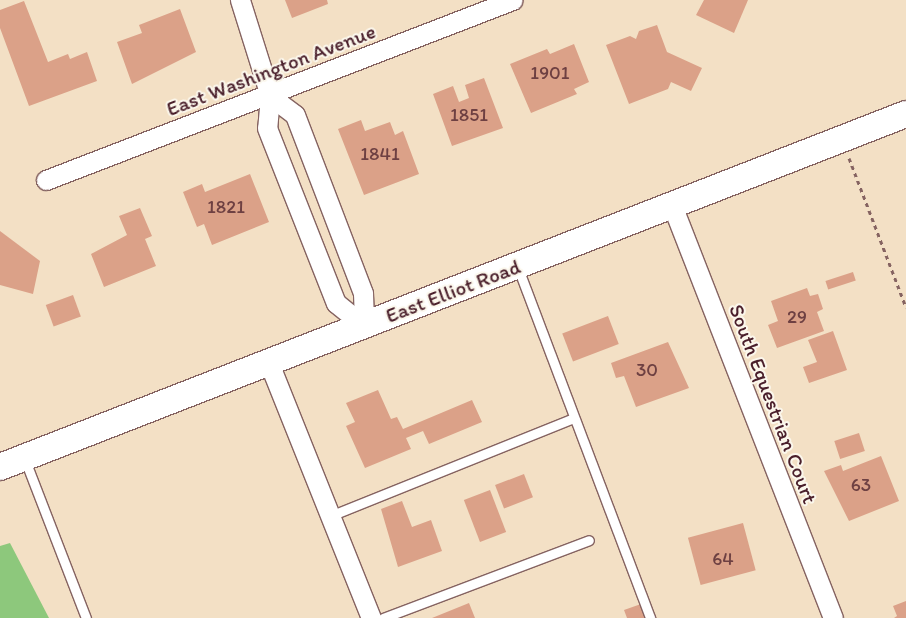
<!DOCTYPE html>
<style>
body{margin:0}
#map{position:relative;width:906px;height:618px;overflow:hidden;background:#f3e0c5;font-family:Itim,sans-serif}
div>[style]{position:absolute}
.green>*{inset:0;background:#8dc87c}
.building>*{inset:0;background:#dba188;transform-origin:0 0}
.path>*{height:3px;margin-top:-1.5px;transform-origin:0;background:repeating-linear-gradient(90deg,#856361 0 4px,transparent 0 8px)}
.roads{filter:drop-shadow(1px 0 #856361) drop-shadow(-1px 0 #856361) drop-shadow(0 1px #856361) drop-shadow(0 -1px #856361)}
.lane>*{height:9px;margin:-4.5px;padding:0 4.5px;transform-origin:4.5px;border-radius:4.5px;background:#fff}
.street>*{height:19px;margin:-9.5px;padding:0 9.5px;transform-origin:9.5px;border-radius:9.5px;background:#fff}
.secondary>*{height:26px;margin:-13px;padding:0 13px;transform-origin:13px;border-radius:13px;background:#fff}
span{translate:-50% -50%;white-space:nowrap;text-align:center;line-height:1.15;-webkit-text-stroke:4px #fbf7ec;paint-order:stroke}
.number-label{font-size:19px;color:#6e4042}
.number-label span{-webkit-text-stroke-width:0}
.street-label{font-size:21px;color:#4a1f2b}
</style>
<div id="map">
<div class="green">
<i style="clip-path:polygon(10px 543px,49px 618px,0 618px,0 546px)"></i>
</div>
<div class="building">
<i style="clip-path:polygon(285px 0,327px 0,328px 4px,292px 18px)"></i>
<i style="clip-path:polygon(704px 0,748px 0,734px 33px,696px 15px)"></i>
<i style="clip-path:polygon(24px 1px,48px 62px,68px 54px,70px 59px,87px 52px,97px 81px,29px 106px,0 28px,0 10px)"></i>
<i style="clip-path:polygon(180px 9px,196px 52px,132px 84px,117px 42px,142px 33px,139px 25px)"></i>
<i style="clip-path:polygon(657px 25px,667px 52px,702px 68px,691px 91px,671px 82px,668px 89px,629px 104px,606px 45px,630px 36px,636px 39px,639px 31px)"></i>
<i style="clip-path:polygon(574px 44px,589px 82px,574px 89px,577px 94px,531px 113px,510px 64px,547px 49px,550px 54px)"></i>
<i style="clip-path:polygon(484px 78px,503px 128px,452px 146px,433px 94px,453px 86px,459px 102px,469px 98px,465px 85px)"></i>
<i style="clip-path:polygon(361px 120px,365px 131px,390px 122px,395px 135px,403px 131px,419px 174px,364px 195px,338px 129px)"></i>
<i style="clip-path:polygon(250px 174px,269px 222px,212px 245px,204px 224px,197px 227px,183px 192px,202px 184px,205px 192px)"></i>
<i style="clip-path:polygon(140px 208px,152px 236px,145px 239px,156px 266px,104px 287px,91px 254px,127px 235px,119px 216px)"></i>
<i style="clip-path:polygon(0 231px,40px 261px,33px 294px,0 285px)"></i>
<i style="left:853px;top:272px;width:9px;height:29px;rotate:72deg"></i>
<i style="clip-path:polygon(807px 288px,810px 296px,818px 294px,823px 309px,817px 312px,824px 331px,777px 348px,768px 325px,778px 321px,771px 301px)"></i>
<i style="left:73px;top:295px;width:23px;height:29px;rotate:70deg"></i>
<i style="left:608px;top:316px;width:30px;height:49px;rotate:69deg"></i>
<i style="clip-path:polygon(833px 331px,847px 370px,809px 383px,803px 367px,817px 362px,808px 340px)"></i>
<i style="clip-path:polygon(668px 342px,689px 388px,636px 407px,624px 376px,616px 378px,611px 363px)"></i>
<i style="clip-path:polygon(378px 390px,391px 419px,397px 417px,403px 429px,472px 400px,482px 422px,429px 444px,423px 431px,406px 438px,411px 449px,365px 468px,346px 426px,355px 422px,346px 403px)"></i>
<i style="left:859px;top:433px;width:19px;height:26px;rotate:72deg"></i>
<i style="clip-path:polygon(881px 456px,899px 501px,849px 521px,824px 471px,841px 465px,843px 471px)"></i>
<i style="left:524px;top:474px;width:25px;height:31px;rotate:69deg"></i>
<i style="left:490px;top:490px;width:45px;height:28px;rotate:69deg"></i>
<i style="clip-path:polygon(402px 501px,412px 527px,431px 520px,442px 551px,398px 567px,381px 509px)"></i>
<i style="left:743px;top:523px;width:49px;height:57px;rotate:75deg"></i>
<i style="clip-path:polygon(906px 601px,906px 618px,894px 618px,897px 616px,893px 606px)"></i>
<i style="clip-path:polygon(469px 603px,475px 618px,432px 618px)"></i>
<i style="clip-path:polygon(641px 604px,646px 618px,627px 618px,624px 610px)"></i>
</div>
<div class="path">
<i style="left:849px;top:158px;width:160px;rotate:69.1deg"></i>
</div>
<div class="roads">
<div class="lane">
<i style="left:518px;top:268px;width:374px;rotate:69.3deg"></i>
<i style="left:25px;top:460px;width:169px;rotate:68.9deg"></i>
<i style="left:330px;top:516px;width:263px;rotate:-21.9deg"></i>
<i style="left:383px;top:618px;width:220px;rotate:-20.7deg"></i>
</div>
<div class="street">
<i style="left:240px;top:0;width:101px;rotate:72.6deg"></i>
<i style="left:270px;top:96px;width:32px;rotate:95deg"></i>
<i style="left:267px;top:128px;width:188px;rotate:68.5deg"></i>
<i style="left:336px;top:303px;width:36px;rotate:39deg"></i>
<i style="left:270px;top:96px;width:31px;rotate:37deg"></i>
<i style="left:295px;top:115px;width:191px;rotate:69.1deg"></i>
<i style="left:363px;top:293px;width:33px;rotate:88deg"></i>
<i style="left:46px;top:180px;width:500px;rotate:-21.1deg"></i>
<i style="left:672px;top:205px;width:443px;rotate:68.7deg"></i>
<i style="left:269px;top:363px;width:275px;rotate:68.2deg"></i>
</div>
<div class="secondary">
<i style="left:0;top:467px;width:972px;rotate:-21.29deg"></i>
</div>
</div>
<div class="number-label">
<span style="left:550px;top:73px">1901</span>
<span style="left:469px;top:115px">1851</span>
<span style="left:380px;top:154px">1841</span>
<span style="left:226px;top:207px">1821</span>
<span style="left:797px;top:317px">29</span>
<span style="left:647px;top:370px">30</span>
<span style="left:861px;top:485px">63</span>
<span style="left:723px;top:559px">64</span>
</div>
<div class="street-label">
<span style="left:271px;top:70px;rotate:-21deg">East Washington Avenue</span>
<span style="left:453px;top:291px;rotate:-21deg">East Elliot Road</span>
<span style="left:773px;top:404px;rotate:69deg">South Equestrian Court</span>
</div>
</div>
